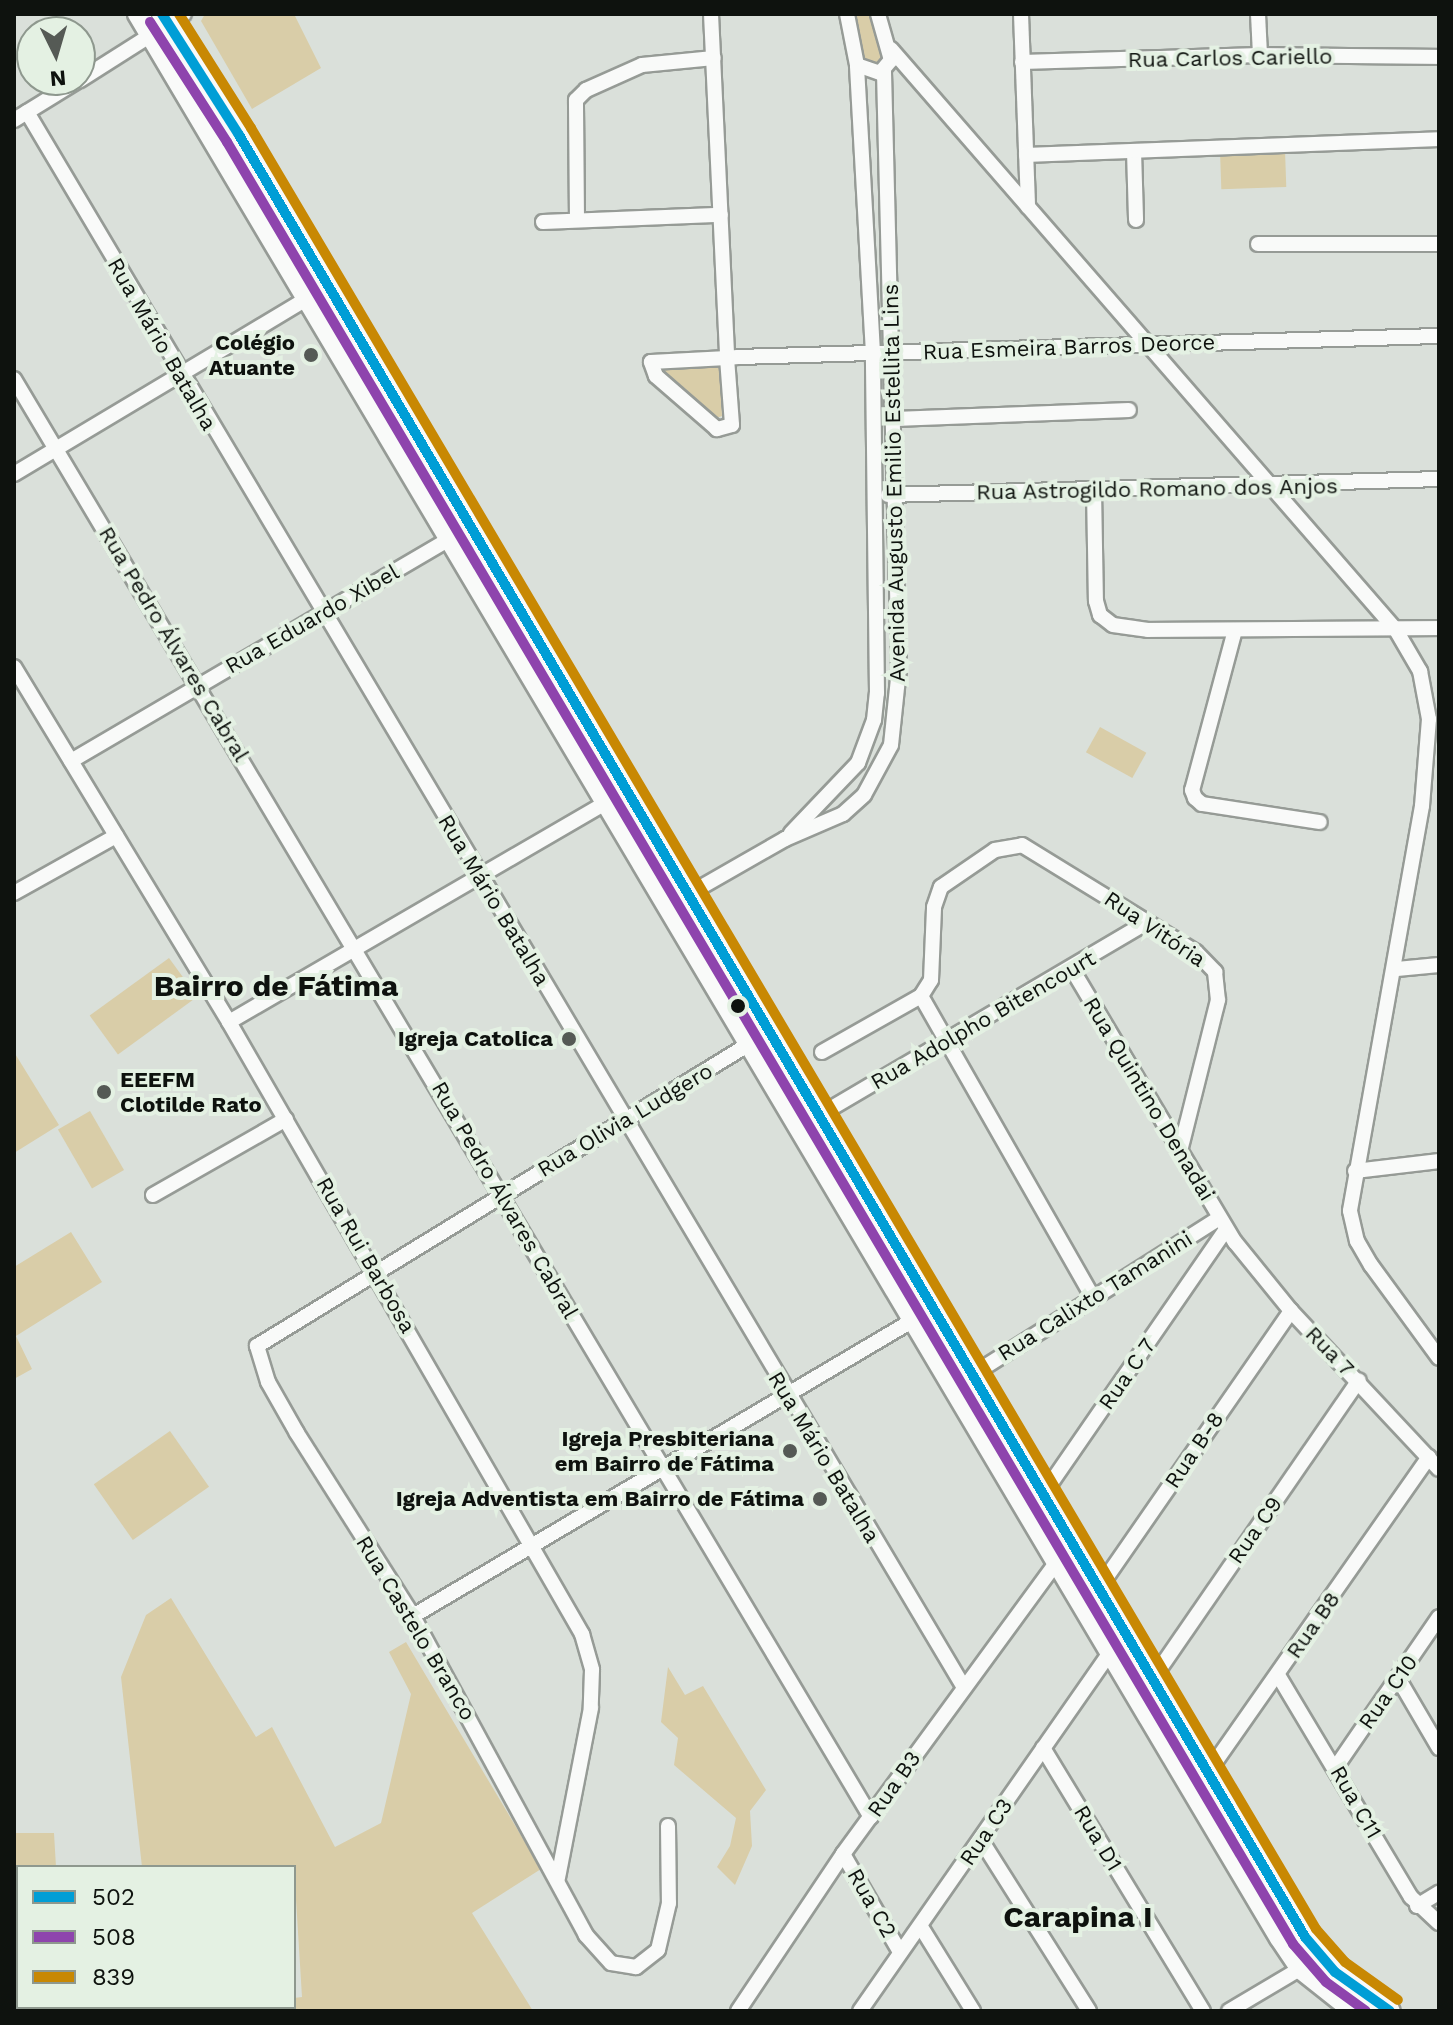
<!DOCTYPE html>
<meta charset="utf-8">
<style>
body{margin:0}
#map{position:relative;width:1453px;height:2025px;overflow:hidden;background:#dae0da;font-family:"Work Sans",sans-serif}
div>[style]{position:absolute}
.green>*{inset:0;background:#d9cda8;transform-origin:0 0}
.roads{filter:drop-shadow(2px 0 #969b96) drop-shadow(-2px 0 #969b96) drop-shadow(0 2px #969b96) drop-shadow(0 -2px #969b96)}
.street>*{height:14px;margin:-7px;padding:0 7px;transform-origin:7px;border-radius:7px;background:#f9faf9}
.secondary>*{height:20px;margin:-10px;padding:0 10px;transform-origin:10px;border-radius:10px;background:#f9faf9}
.bus-1>*{height:10px;margin:-5px;padding:0 5px;transform-origin:5px;border-radius:5px;background:#009ed6}
.bus-2>*{height:10px;margin:-5px;padding:0 5px;transform-origin:5px;border-radius:5px;background:#8e44ad}
.bus-3>*{height:10px;margin:-5px;padding:0 5px;transform-origin:5px;border-radius:5px;background:#c88803}
.dots>*{width:22px;height:22px;translate:-50% -50%;box-sizing:border-box;border:4px solid #e4f1e3;border-radius:50%}
span{translate:-50% -50%;white-space:nowrap;text-align:center;line-height:1.15;-webkit-text-stroke:8px #e4f1e3;paint-order:stroke}
.street-label{font-size:22px;color:#0e120e}
.poi-label{font-size:22px;color:#0e120e;font-weight:700}
.right{translate:-100% -50%;text-align:right}
.left{translate:0 -50%;text-align:left}
.district-label{font-size:30px;color:#0e120e;font-weight:700}
.frame{position:absolute;inset:0;border:16px solid #0e120e;pointer-events:none}
.legend{position:absolute;left:16px;top:1865px;width:280px;height:144px;box-sizing:border-box;background:#e4f1e3;border:2px solid #8e988e;margin:0;padding:10px 14px;list-style:none;font-size:24px;color:#0e120e}
.legend li{display:flex;align-items:center;gap:16px;height:40px}
.legend b{width:40px;border:2px solid #8e988e}
.north{position:absolute;left:16px;top:16px;width:80px;height:80px;box-sizing:border-box;background:#e4f1e3;border:2px solid #8e988e;border-radius:50%;rotate:175deg;font-size:22px;font-weight:700;line-height:32px;text-align:center;color:#0e120e}
.north::after{content:'';display:block;margin:auto;width:28px;height:36px;background:#555a55;clip-path:polygon(50% 0,100% 100%,50% 72%,0 100%)}
</style>
<div id="map">
<div class="green">
<i style="clip-path:polygon(205px 14px,294px 14px,321px 68px,252px 109px,201px 21px)"></i>
<i style="clip-path:polygon(852px 14px,872px 14px,889px 56px,876px 70px,860px 61px)"></i>
<i style="left:1285px;top:150px;width:37px;height:65px;rotate:88deg"></i>
<i style="clip-path:polygon(720px 363px,722px 416px,714px 419px,658px 369px)"></i>
<i style="left:1100px;top:727px;width:53px;height:29px;rotate:29deg"></i>
<i style="left:169px;top:958px;width:48px;height:98px;rotate:54deg"></i>
<i style="clip-path:polygon(14px 1052px,59px 1125px,14px 1153px)"></i>
<i style="left:90px;top:1111px;width:68px;height:37px;rotate:60deg"></i>
<i style="clip-path:polygon(71px 1232px,102px 1282px,16px 1336px,32px 1369px,14px 1379px,14px 1267px)"></i>
<i style="left:170px;top:1431px;width:68px;height:93px;rotate:55deg"></i>
<i style="clip-path:polygon(171px 1598px,256px 1737px,272px 1727px,335px 1847px,381px 1823px,411px 1694px,389px 1652px,406px 1642px,541px 1869px,472px 1913px,533px 2011px,199px 2011px,294px 2007px,294px 1998px,302px 1997px,294px 1867px,142px 1867px,121px 1677px,146px 1615px)"></i>
<i style="clip-path:polygon(668px 1667px,685px 1695px,703px 1686px,766px 1790px,750px 1811px,752px 1846px,735px 1885px,717px 1867px,730px 1846px,736px 1818px,674px 1765px,678px 1738px,661px 1722px)"></i>
<i style="clip-path:polygon(14px 1833px,54px 1833px,56px 1867px,18px 1867px,14px 1966px)"></i>
</div>
<div class="roads">
<div class="street">
<i style="left:711px;top:14px;width:344px;rotate:87.3deg"></i>
<i style="left:727px;top:358px;width:67px;rotate:85.7deg"></i>
<i style="left:732px;top:425px;width:16px;rotate:165deg"></i>
<i style="left:717px;top:429px;width:81px;rotate:-139deg"></i>
<i style="left:656px;top:376px;width:15px;rotate:-110deg"></i>
<i style="left:651px;top:362px;width:76px;rotate:-3deg"></i>
<i style="left:727px;top:358px;width:11px;rotate:-5deg"></i>
<i style="left:738px;top:357px;width:701px;rotate:-1.72deg"></i>
<i style="left:847px;top:14px;width:52px;rotate:78.9deg"></i>
<i style="left:857px;top:65px;width:24px;rotate:19deg"></i>
<i style="left:880px;top:73px;width:17px;rotate:-50deg"></i>
<i style="left:891px;top:60px;width:48px;rotate:-105.8deg"></i>
<i style="left:1021px;top:14px;width:193px;rotate:87.9deg"></i>
<i style="left:1258px;top:14px;width:41px;rotate:87.2deg"></i>
<i style="left:891px;top:49px;width:770px;rotate:49deg"></i>
<i style="left:1396px;top:630px;width:48px;rotate:59.7deg"></i>
<i style="left:1420px;top:671px;width:49px;rotate:79.4deg"></i>
<i style="left:1429px;top:719px;width:87px;rotate:94.6deg"></i>
<i style="left:1422px;top:806px;width:411px;rotate:100.1deg"></i>
<i style="left:1350px;top:1211px;width:31px;rotate:77deg"></i>
<i style="left:1357px;top:1241px;width:28px;rotate:60deg"></i>
<i style="left:1371px;top:1265px;width:115px;rotate:53.8deg"></i>
<i style="left:1022px;top:62px;width:238px;rotate:-1.7deg"></i>
<i style="left:1260px;top:55px;width:179px;rotate:0.6deg"></i>
<i style="left:80px;top:80px;width:123px;rotate:-32.4deg"></i>
<i style="left:27px;top:112px;width:1831px;rotate:59.26deg"></i>
<i style="left:14px;top:120px;width:76px;rotate:-31.6deg"></i>
<i style="left:1134px;top:151px;width:69px;rotate:88.3deg"></i>
<i style="left:1026px;top:155px;width:413px;rotate:-2.2deg"></i>
<i style="left:577px;top:220px;width:120px;rotate:-90.5deg"></i>
<i style="left:576px;top:100px;width:14px;rotate:-45deg"></i>
<i style="left:586px;top:90px;width:61px;rotate:-24.1deg"></i>
<i style="left:642px;top:65px;width:72px;rotate:-5.6deg"></i>
<i style="left:543px;top:222px;width:178px;rotate:-2.3deg"></i>
<i style="left:1258px;top:244px;width:181px"></i>
<i style="left:14px;top:379px;width:1674px;rotate:59.21deg"></i>
<i style="left:895px;top:419px;width:234px;rotate:-2.2deg"></i>
<i style="left:14px;top:474px;width:343px;rotate:-30.9deg"></i>
<i style="left:1094px;top:490px;width:111px;rotate:89deg"></i>
<i style="left:1096px;top:601px;width:15px;rotate:74deg"></i>
<i style="left:1100px;top:615px;width:16px;rotate:38deg"></i>
<i style="left:1113px;top:625px;width:35px;rotate:8deg"></i>
<i style="left:1148px;top:630px;width:291px;rotate:-0.4deg"></i>
<i style="left:888px;top:495px;width:551px;rotate:-1.66deg"></i>
<i style="left:1235px;top:630px;width:166px;rotate:105deg"></i>
<i style="left:1192px;top:790px;width:9px;rotate:69deg"></i>
<i style="left:1195px;top:798px;width:9px;rotate:41deg"></i>
<i style="left:1202px;top:804px;width:119px;rotate:8.7deg"></i>
<i style="left:14px;top:667px;width:415px;rotate:58.8deg"></i>
<i style="left:229px;top:1022px;width:707px;rotate:60.02deg"></i>
<i style="left:582px;top:1634px;width:37px;rotate:74deg"></i>
<i style="left:592px;top:1670px;width:38px;rotate:92deg"></i>
<i style="left:591px;top:1708px;width:173px;rotate:101deg"></i>
<i style="left:71px;top:761px;width:464px;rotate:-30.4deg"></i>
<i style="left:791px;top:833px;width:97px;rotate:-46.3deg"></i>
<i style="left:858px;top:763px;width:46px;rotate:-69.6deg"></i>
<i style="left:874px;top:720px;width:27px;rotate:-84deg"></i>
<i style="left:877px;top:693px;width:340px;rotate:-90.7deg"></i>
<i style="left:873px;top:353px;width:288px;rotate:-93.2deg"></i>
<i style="left:14px;top:893px;width:117px;rotate:-29.2deg"></i>
<i style="left:689px;top:894px;width:111px;rotate:-29.8deg"></i>
<i style="left:785px;top:839px;width:63px;rotate:-23.3deg"></i>
<i style="left:843px;top:814px;width:28px;rotate:-42deg"></i>
<i style="left:864px;top:795px;width:57px;rotate:-61.6deg"></i>
<i style="left:891px;top:745px;width:76px;rotate:-84deg"></i>
<i style="left:899px;top:669px;width:598px;rotate:-91.44deg"></i>
<i style="left:1072px;top:969px;width:318px;rotate:59.2deg"></i>
<i style="left:1235px;top:1242px;width:89px;rotate:50.9deg"></i>
<i style="left:1291px;top:1311px;width:216px;rotate:46.9deg"></i>
<i style="left:1397px;top:969px;width:42px;rotate:-5.4deg"></i>
<i style="left:921px;top:996px;width:347px;rotate:60.3deg"></i>
<i style="left:229px;top:1022px;width:437px;rotate:-30.2deg"></i>
<i style="left:607px;top:802px;width:26px"></i>
<i style="left:822px;top:1052px;width:114px;rotate:-29.5deg"></i>
<i style="left:921px;top:996px;width:19px;rotate:-58deg"></i>
<i style="left:931px;top:980px;width:73px;rotate:-87.6deg"></i>
<i style="left:934px;top:907px;width:21px;rotate:-71deg"></i>
<i style="left:941px;top:887px;width:65px;rotate:-34.4deg"></i>
<i style="left:995px;top:850px;width:27px;rotate:-10deg"></i>
<i style="left:1022px;top:845px;width:204px;rotate:31.6deg"></i>
<i style="left:1196px;top:952px;width:28px;rotate:46deg"></i>
<i style="left:1215px;top:972px;width:28px;rotate:84deg"></i>
<i style="left:1218px;top:1000px;width:156px;rotate:104.1deg"></i>
<i style="left:818px;top:1116px;width:382px;rotate:-30.5deg"></i>
<i style="left:1355px;top:1171px;width:85px;rotate:-6.8deg"></i>
<i style="left:153px;top:1195px;width:153px;rotate:-29.7deg"></i>
<i style="left:972px;top:1375px;width:293px;rotate:-32.4deg"></i>
<i style="left:1015px;top:1490px;width:16px;rotate:22deg"></i>
<i style="left:1030px;top:1496px;width:25px;rotate:-32deg"></i>
<i style="left:1051px;top:1483px;width:308px;rotate:-55.4deg"></i>
<i style="left:1097px;top:1591px;width:341px;rotate:-55.3deg"></i>
<i style="left:413px;top:1616px;width:603px;rotate:-30.61deg"></i>
<i style="left:1278px;top:1675px;width:259px;rotate:59.1deg"></i>
<i style="left:1411px;top:1897px;width:38px;rotate:43deg"></i>
<i style="left:1398px;top:1678px;width:81px;rotate:59.6deg"></i>
<i style="left:1152px;top:1680px;width:364px;rotate:-55.4deg"></i>
<i style="left:1043px;top:1748px;width:308px;rotate:58.7deg"></i>
<i style="left:1336px;top:1767px;width:182px;rotate:-55.5deg"></i>
<i style="left:1204px;top:1778px;width:392px;rotate:-55deg"></i>
<i style="left:668px;top:1826px;width:77px;rotate:89.3deg"></i>
<i style="left:669px;top:1903px;width:48px;rotate:103.2deg"></i>
<i style="left:658px;top:1950px;width:28px;rotate:142deg"></i>
<i style="left:636px;top:1967px;width:25px;rotate:-171deg"></i>
<i style="left:611px;top:1963px;width:38px;rotate:-132deg"></i>
<i style="left:586px;top:1935px;width:363px;rotate:-118.5deg"></i>
<i style="left:413px;top:1616px;width:217px;rotate:-122.4deg"></i>
<i style="left:297px;top:1433px;width:59px;rotate:-119.6deg"></i>
<i style="left:268px;top:1382px;width:38px;rotate:-107deg"></i>
<i style="left:257px;top:1346px;width:577px;rotate:-31.54deg"></i>
<i style="left:981px;top:1840px;width:202px;rotate:57.7deg"></i>
<i style="left:843px;top:1854px;width:113px;rotate:59.8deg"></i>
<i style="left:1417px;top:1906px;width:26px;rotate:-31deg"></i>
<i style="left:921px;top:1927px;width:99px;rotate:58.2deg"></i>
<i style="left:738px;top:2011px;width:189px;rotate:-56.2deg"></i>
<i style="left:843px;top:1854px;width:362px;rotate:-53.8deg"></i>
<i style="left:860px;top:2011px;width:437px;rotate:-55.1deg"></i>
<i style="left:1229px;top:2011px;width:106px;rotate:-30.7deg"></i>
</div>
<div class="secondary">
<i style="left:138px;top:14px;width:2237px;rotate:59.31deg"></i>
<i style="left:1280px;top:1938px;width:37px;rotate:56deg"></i>
<i style="left:1301px;top:1969px;width:68px;rotate:38.4deg"></i>
<i style="left:162px;top:14px;width:143px;rotate:57.5deg"></i>
<i style="left:239px;top:135px;width:2094px;rotate:59.39deg"></i>
<i style="left:1305px;top:1937px;width:46px;rotate:49.4deg"></i>
<i style="left:1335px;top:1972px;width:67px;rotate:35.3deg"></i>
</div>
</div>
<div class="bus-1">
<i style="left:162px;top:14px;width:143px;rotate:57.5deg"></i>
<i style="left:239px;top:135px;width:2094px;rotate:59.39deg"></i>
<i style="left:1305px;top:1937px;width:46px;rotate:49.4deg"></i>
<i style="left:1335px;top:1972px;width:67px;rotate:35.3deg"></i>
</div>
<div class="bus-2">
<i style="left:150px;top:22px;width:143px;rotate:57.3deg"></i>
<i style="left:227px;top:142px;width:2094px;rotate:59.39deg"></i>
<i style="left:1293px;top:1944px;width:50px;rotate:49deg"></i>
<i style="left:1326px;top:1982px;width:49px;rotate:35.9deg"></i>
</div>
<div class="bus-3">
<i style="left:179px;top:14px;width:135px;rotate:57.7deg"></i>
<i style="left:251px;top:128px;width:2092px;rotate:59.4deg"></i>
<i style="left:1316px;top:1929px;width:44px;rotate:48.7deg"></i>
<i style="left:1345px;top:1962px;width:65px;rotate:35.6deg"></i>
</div>
<div class="dots">
<i style="left:311px;top:355px;background:#555a55"></i>
<i style="left:738px;top:1006px;background:#0e120e"></i>
<i style="left:569px;top:1039px;background:#555a55"></i>
<i style="left:104px;top:1092px;background:#555a55"></i>
<i style="left:790px;top:1451px;background:#555a55"></i>
<i style="left:820px;top:1499px;background:#555a55"></i>
</div>
<div class="street-label">
<span style="left:1230px;top:58px;rotate:-1deg">Rua Carlos Cariello</span>
<span style="left:162px;top:344px;rotate:60deg">Rua Mário Batalha</span>
<span style="left:1069px;top:347px;rotate:-2deg">Rua Esmeira Barros Deorce</span>
<span style="left:894px;top:483px;rotate:-91deg">Avenida Augusto Emilio Estellita Lins</span>
<span style="left:1157px;top:489px;rotate:-1deg">Rua Astrogildo Romano dos Anjos</span>
<span style="left:312px;top:619px;rotate:-30deg">Rua Eduardo Xibel</span>
<span style="left:174px;top:644px;rotate:59deg">Rua Pedro Álvares Cabral</span>
<span style="left:494px;top:900px;rotate:59deg">Rua Mário Batalha</span>
<span style="left:1155px;top:929px;rotate:34deg">Rua Vitória</span>
<span style="left:983px;top:1020px;rotate:-30deg">Rua Adolpho Bitencourt</span>
<span style="left:1149px;top:1099px;rotate:59deg">Rua Quintino Denadai</span>
<span style="left:625px;top:1120px;rotate:-31deg">Rua Olivia Ludgero</span>
<span style="left:505px;top:1200px;rotate:60deg">Rua Pedro Álvares Cabral</span>
<span style="left:366px;top:1255px;rotate:60deg">Rua Rui Barbosa</span>
<span style="left:1095px;top:1296px;rotate:-32deg">Rua Calixto Tamanini</span>
<span style="left:1330px;top:1351px;rotate:46deg">Rua 7</span>
<span style="left:1127px;top:1374px;rotate:-55deg">Rua C 7</span>
<span style="left:1194px;top:1450px;rotate:-56deg">Rua B-8</span>
<span style="left:824px;top:1457px;rotate:59deg">Rua Mário Batalha</span>
<span style="left:1255px;top:1530px;rotate:-55deg">Rua C9</span>
<span style="left:1313px;top:1625px;rotate:-55deg">Rua B8</span>
<span style="left:416px;top:1628px;rotate:59deg">Rua Castelo Branco</span>
<span style="left:1388px;top:1692px;rotate:-55deg">Rua C10</span>
<span style="left:894px;top:1784px;rotate:-55deg">Rua B3</span>
<span style="left:1356px;top:1802px;rotate:60deg">Rua C11</span>
<span style="left:986px;top:1832px;rotate:-56deg">Rua C3</span>
<span style="left:1098px;top:1838px;rotate:59deg">Rua D1</span>
<span style="left:872px;top:1903px;rotate:60deg">Rua C2</span>
</div>
<div class="poi-label">
<span class="right" style="left:295px;top:355px">Colégio<br>Atuante</span>
<span class="right" style="left:553px;top:1039px">Igreja Catolica</span>
<span class="left" style="left:120px;top:1092px">EEEFM<br>Clotilde Rato</span>
<span class="right" style="left:774px;top:1451px">Igreja Presbiteriana<br>em Bairro de Fátima</span>
<span class="right" style="left:804px;top:1499px">Igreja Adventista em Bairro de Fátima</span>
</div>
<div class="district-label">
<span style="left:276px;top:986px">Bairro de Fátima</span>
<span style="left:1078px;top:1917px">Carapina I</span>
</div>
<div class="frame"></div>
<ul class="legend">
<li><b style="height:10px;background:#009ed6"></b>502</li>
<li><b style="height:10px;background:#8e44ad"></b>508</li>
<li><b style="height:10px;background:#c88803"></b>839</li>
</ul>
<div class="north">N</div>
</div>
